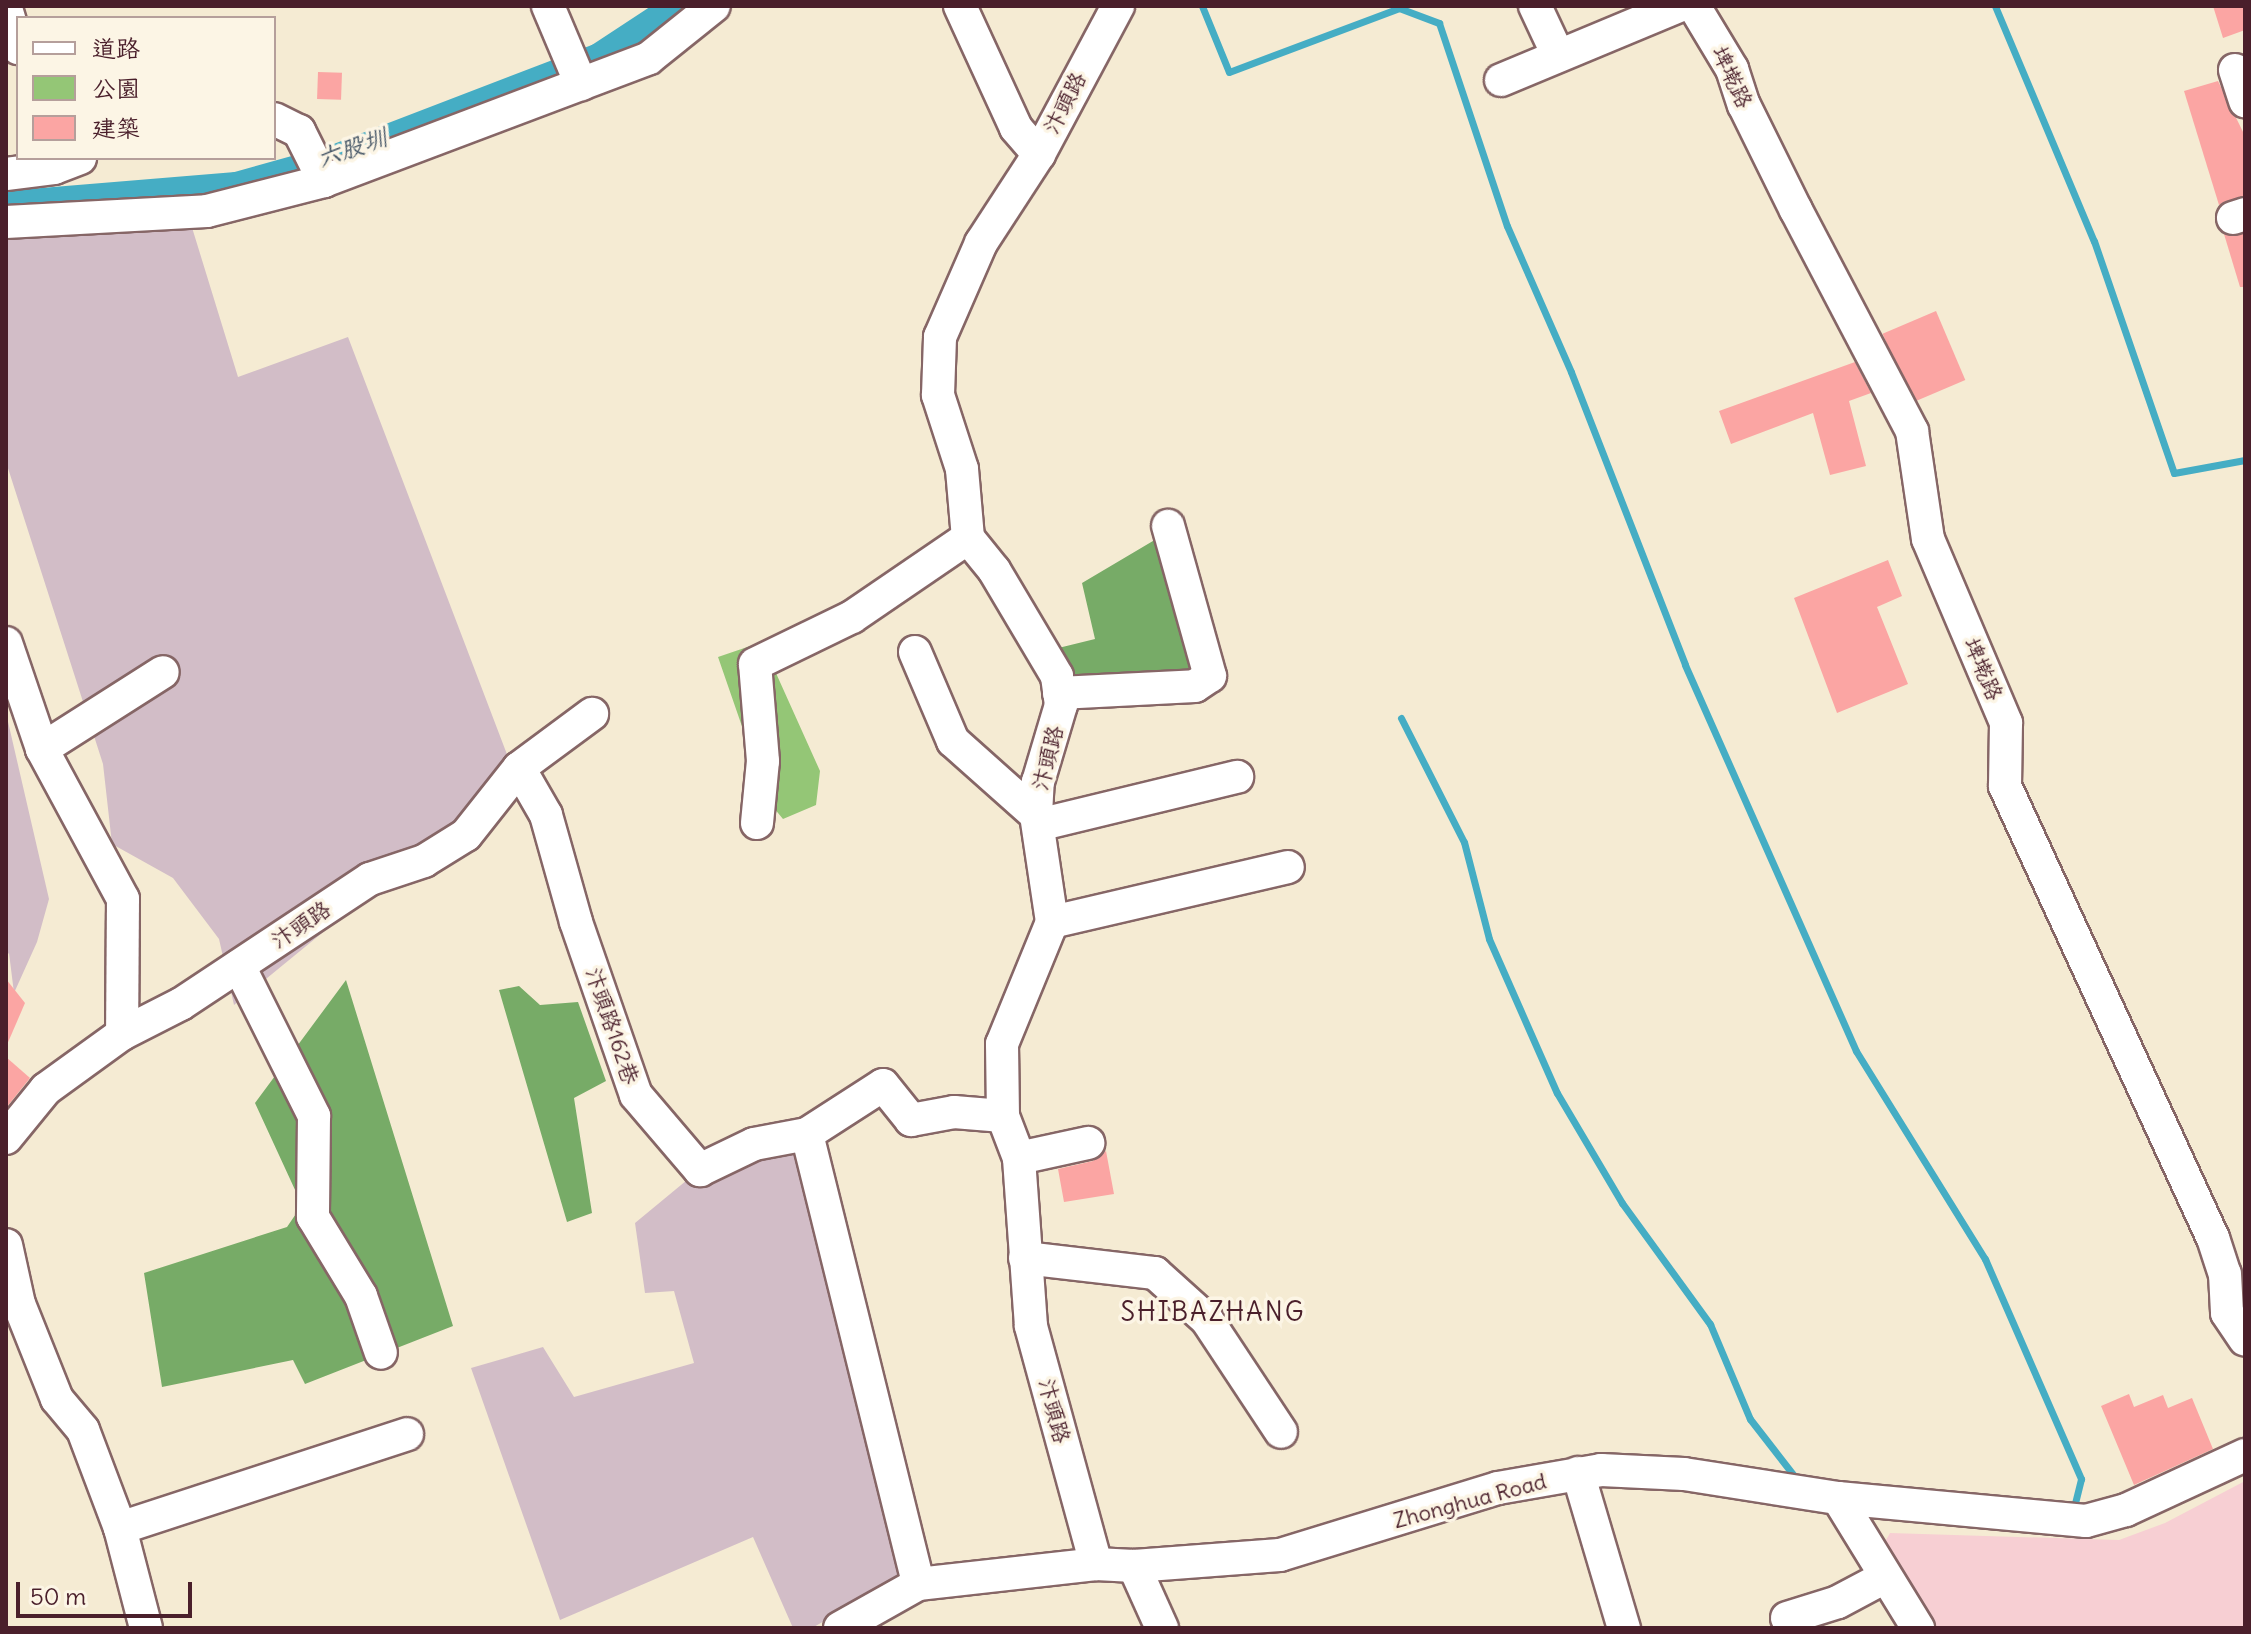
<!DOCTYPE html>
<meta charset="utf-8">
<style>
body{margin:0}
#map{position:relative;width:2251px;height:1634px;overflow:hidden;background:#f5ebd3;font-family:Delius,"LXGW WenKai TC",sans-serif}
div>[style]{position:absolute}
.built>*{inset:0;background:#f7cfd3}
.industrial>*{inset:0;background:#d2bdc7}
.green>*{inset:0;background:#94c676}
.forest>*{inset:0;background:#77ab67}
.stream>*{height:7px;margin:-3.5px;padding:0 3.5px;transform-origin:3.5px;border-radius:3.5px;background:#45adc4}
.canal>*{height:24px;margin:-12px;padding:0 12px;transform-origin:12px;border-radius:12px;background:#45adc4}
.building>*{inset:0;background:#fba5a3;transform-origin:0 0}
.roads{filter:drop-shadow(2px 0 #866666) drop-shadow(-2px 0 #866666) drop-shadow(0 2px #866666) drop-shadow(0 -2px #866666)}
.minor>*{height:32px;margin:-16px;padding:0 16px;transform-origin:16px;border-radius:16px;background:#fff}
span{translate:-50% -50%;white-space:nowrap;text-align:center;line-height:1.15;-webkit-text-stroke:7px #fcf5e5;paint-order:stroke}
.street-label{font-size:22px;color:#4a1f2b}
.water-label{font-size:24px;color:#485868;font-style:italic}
.quarter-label{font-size:26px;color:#4a1f2b;letter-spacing:2px}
.frame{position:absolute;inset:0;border:8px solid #4a1f2b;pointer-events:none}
.legend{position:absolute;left:16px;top:16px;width:260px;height:144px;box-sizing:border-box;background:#fcf5e5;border:2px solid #b59f9b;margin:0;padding:10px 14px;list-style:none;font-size:24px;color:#4a1f2b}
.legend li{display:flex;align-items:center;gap:16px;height:40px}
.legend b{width:40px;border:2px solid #b59f9b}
.scale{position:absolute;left:16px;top:1582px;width:176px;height:36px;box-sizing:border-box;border:4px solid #4a1f2b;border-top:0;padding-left:10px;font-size:24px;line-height:28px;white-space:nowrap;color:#4a1f2b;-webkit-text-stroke:6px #fcf5e5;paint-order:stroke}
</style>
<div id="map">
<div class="built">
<i style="clip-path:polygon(2245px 1481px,2245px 1628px,1932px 1628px,1881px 1549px,1890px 1533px,2119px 1540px,2165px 1523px)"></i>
</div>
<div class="industrial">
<i style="clip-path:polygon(190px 221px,238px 377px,348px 337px,511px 765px,471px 811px,234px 1005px,219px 939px,173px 878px,112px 844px,103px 764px,6px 462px,6px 230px)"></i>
<i style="clip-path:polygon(6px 713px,49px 899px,37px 942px,14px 993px,9px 953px,6px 956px)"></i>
<i style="clip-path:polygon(793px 1144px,912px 1571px,812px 1628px,793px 1628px,753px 1537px,560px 1620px,471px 1368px,543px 1347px,574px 1397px,694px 1363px,674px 1291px,645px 1293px,635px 1223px,704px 1166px)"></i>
</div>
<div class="green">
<i style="clip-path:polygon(762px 642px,820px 771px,816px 805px,783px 819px,749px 778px,746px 738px,718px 657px)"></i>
</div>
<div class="forest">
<i style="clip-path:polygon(1158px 538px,1199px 658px,1181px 688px,1059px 702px,1038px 653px,1095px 639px,1082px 583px)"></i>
<i style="clip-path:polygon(346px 980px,453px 1326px,305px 1384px,293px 1360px,162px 1387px,144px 1273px,287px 1227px,302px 1205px,255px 1103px)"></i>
<i style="clip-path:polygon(519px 986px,540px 1005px,578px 1002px,606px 1081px,574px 1098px,592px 1213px,567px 1222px,499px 990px)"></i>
</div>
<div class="stream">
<i style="left:1202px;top:6px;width:71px;rotate:67.8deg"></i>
<i style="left:1229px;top:72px;width:182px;rotate:-20.6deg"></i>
<i style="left:1399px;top:8px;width:43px;rotate:20.6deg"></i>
<i style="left:1439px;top:23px;width:214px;rotate:71.5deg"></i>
<i style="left:1507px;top:226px;width:159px;rotate:66.3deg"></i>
<i style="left:1571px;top:372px;width:314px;rotate:68.7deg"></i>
<i style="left:1685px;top:665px;width:422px;rotate:66.1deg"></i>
<i style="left:1856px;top:1051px;width:245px;rotate:58.2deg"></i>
<i style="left:1985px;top:1259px;width:240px;rotate:66.4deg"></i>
<i style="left:2081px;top:1479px;width:25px;rotate:104deg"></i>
<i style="left:1995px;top:6px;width:255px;rotate:67.2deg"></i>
<i style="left:2094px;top:241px;width:245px;rotate:71deg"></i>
<i style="left:2174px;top:473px;width:72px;rotate:-10.4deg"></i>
<i style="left:1401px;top:718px;width:139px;rotate:63.1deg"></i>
<i style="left:1464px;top:842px;width:100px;rotate:75.5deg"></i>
<i style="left:1489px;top:939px;width:168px;rotate:66.2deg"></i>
<i style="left:1557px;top:1093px;width:128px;rotate:59.4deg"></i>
<i style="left:1622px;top:1203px;width:150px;rotate:54deg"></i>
<i style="left:1710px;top:1324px;width:103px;rotate:67.2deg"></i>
<i style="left:1750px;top:1419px;width:73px;rotate:52.2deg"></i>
</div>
<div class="canal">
<i style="left:6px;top:203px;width:231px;rotate:-4.7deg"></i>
<i style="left:236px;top:184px;width:104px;rotate:-15.6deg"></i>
<i style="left:336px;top:156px;width:280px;rotate:-21deg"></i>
<i style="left:597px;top:56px;width:91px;rotate:-33.3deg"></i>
</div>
<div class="building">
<i style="clip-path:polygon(2213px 6px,2245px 6px,2245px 30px,2223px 38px)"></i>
<i style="left:318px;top:72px;width:24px;height:27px;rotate:2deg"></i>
<i style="clip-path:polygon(2218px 81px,2245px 136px,2245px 196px,2219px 205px,2184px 91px)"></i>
<i style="clip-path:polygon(2224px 234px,2245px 234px,2245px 287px,2240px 287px)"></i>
<i style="left:1936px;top:311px;width:75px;height:58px;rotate:67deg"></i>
<i style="clip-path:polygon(1855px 362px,1871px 393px,1849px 401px,1866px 466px,1830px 475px,1813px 413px,1731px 444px,1719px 411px)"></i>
<i style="clip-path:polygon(1888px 560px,1902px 596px,1877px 607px,1908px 684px,1837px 713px,1794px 598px)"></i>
<i style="clip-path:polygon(6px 979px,25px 1003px,6px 1047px)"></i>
<i style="clip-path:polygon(6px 1057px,30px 1078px,6px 1108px)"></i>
<i style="clip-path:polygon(1106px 1151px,1114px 1194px,1064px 1202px,1058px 1169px,1093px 1161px)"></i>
<i style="clip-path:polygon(2129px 1394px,2134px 1407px,2163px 1395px,2168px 1408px,2192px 1398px,2213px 1449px,2134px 1485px,2101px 1406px)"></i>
</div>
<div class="roads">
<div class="minor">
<i style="left:548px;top:6px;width:85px;rotate:67.1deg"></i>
<i style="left:960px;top:6px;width:134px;rotate:65.3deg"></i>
<i style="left:1016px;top:128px;width:35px;rotate:49deg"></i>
<i style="left:1535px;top:6px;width:54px;rotate:64.9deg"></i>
<i style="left:1694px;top:6px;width:74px;rotate:58.9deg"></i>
<i style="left:1732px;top:69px;width:38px;rotate:72deg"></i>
<i style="left:1744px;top:105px;width:117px;rotate:63.7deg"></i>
<i style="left:1796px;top:210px;width:250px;rotate:62.3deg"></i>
<i style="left:1912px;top:431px;width:109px;rotate:81.6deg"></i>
<i style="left:1928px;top:539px;width:200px;rotate:67deg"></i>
<i style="left:2006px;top:723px;width:63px;rotate:90.9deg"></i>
<i style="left:2005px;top:786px;width:498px;rotate:65.3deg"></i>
<i style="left:2213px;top:1238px;width:38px;rotate:72deg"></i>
<i style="left:2225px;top:1274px;width:39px;rotate:87deg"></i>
<i style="left:2227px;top:1313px;width:32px;rotate:56deg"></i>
<i style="left:6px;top:8px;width:42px;rotate:73.3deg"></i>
<i style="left:2235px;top:70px;width:33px;rotate:72deg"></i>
<i style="left:1501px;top:80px;width:193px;rotate:-22.6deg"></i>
<i style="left:274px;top:119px;width:28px;rotate:26deg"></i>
<i style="left:299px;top:131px;width:56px;rotate:63.4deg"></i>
<i style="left:6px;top:174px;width:48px;rotate:-7.1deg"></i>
<i style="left:54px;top:168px;width:28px;rotate:-21deg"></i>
<i style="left:2233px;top:218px;width:13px;rotate:-18deg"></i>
<i style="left:6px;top:222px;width:201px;rotate:-3.1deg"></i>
<i style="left:207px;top:211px;width:121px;rotate:-14.4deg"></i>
<i style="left:324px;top:181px;width:347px;rotate:-20.7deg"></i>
<i style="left:649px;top:58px;width:83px;rotate:-38.7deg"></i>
<i style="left:6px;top:643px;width:112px;rotate:71.2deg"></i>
<i style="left:42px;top:749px;width:170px;rotate:61.6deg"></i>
<i style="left:123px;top:899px;width:135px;rotate:90.4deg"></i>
<i style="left:915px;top:652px;width:97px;rotate:66.9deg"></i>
<i style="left:953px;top:741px;width:111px;rotate:41.7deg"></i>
<i style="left:1059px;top:693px;width:136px;rotate:-2.9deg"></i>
<i style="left:1195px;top:686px;width:18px;rotate:-34deg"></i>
<i style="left:1210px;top:676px;width:156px;rotate:-105.6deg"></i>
<i style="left:42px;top:749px;width:143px;rotate:-32.5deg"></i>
<i style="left:519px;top:768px;width:54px;rotate:60.1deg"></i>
<i style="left:546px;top:815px;width:111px;rotate:74.3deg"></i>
<i style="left:576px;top:922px;width:183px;rotate:70.9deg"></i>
<i style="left:636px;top:1095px;width:99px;rotate:49.5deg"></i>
<i style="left:700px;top:1170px;width:60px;rotate:-25.7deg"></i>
<i style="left:754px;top:1144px;width:54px;rotate:-10.7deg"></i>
<i style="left:807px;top:1134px;width:90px;rotate:-32.8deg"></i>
<i style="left:883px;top:1085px;width:45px;rotate:51.3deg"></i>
<i style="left:911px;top:1120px;width:44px;rotate:-10.5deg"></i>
<i style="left:954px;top:1112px;width:49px;rotate:4.7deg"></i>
<i style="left:757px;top:823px;width:62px;rotate:-84.5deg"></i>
<i style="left:763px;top:761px;width:97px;rotate:-94.7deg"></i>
<i style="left:755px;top:664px;width:108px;rotate:-25.9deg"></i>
<i style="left:852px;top:617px;width:140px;rotate:-34.3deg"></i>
<i style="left:1038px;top:825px;width:205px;rotate:-13.6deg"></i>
<i style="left:1052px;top:922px;width:242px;rotate:-13.1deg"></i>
<i style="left:239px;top:966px;width:168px;rotate:63.4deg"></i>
<i style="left:314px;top:1116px;width:101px;rotate:90.6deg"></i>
<i style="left:313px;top:1217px;width:92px;rotate:58.7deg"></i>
<i style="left:361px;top:1296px;width:60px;rotate:70.7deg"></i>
<i style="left:807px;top:1134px;width:463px;rotate:76.1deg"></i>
<i style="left:6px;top:1138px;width:63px;rotate:-50.8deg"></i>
<i style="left:46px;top:1089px;width:94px;rotate:-35.9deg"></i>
<i style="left:122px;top:1034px;width:66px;rotate:-27deg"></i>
<i style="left:181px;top:1004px;width:227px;rotate:-33.5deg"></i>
<i style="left:370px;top:879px;width:57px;rotate:-18.4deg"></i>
<i style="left:424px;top:861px;width:49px;rotate:-31.8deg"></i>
<i style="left:466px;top:835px;width:85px;rotate:-51.7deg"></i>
<i style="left:519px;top:768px;width:91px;rotate:-36.5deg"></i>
<i style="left:1019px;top:1158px;width:71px;rotate:-12.3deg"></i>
<i style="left:6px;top:1245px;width:60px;rotate:77.6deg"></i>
<i style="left:19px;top:1304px;width:102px;rotate:68.2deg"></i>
<i style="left:57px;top:1399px;width:40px;rotate:50deg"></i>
<i style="left:83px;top:1430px;width:105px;rotate:69.3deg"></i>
<i style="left:120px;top:1528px;width:103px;rotate:75.4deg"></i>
<i style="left:1025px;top:1258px;width:131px;rotate:6.6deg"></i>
<i style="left:1155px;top:1273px;width:70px;rotate:42.1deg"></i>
<i style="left:1207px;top:1320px;width:134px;rotate:56.5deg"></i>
<i style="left:1578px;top:1473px;width:162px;rotate:73.5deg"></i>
<i style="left:1838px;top:1498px;width:153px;rotate:58.4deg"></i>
<i style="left:120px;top:1528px;width:302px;rotate:-18.1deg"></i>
<i style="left:1096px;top:1564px;width:247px;rotate:-105.3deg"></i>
<i style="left:1031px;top:1326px;width:168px;rotate:-94.1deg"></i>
<i style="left:1019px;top:1158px;width:45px;rotate:-110.9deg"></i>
<i style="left:1003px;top:1116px;width:72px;rotate:-90.8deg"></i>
<i style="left:1002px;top:1044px;width:132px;rotate:-67.7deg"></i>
<i style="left:1052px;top:922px;width:108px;rotate:-98.5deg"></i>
<i style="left:1036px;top:815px;width:33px;rotate:-87deg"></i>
<i style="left:1038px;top:782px;width:80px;rotate:-73.4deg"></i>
<i style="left:1061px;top:705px;width:29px;rotate:-98deg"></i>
<i style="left:1057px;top:676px;width:123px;rotate:-120.7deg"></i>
<i style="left:994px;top:570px;width:41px;rotate:-129.1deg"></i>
<i style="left:968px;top:538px;width:69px;rotate:-95deg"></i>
<i style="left:962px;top:469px;width:78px;rotate:-108deg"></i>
<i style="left:938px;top:395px;width:58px;rotate:-88deg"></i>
<i style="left:940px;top:337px;width:103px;rotate:-66.4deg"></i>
<i style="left:981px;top:243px;width:106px;rotate:-56.9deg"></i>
<i style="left:1039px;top:154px;width:168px;rotate:-61.9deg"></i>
<i style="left:1134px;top:1566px;width:68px;rotate:65.7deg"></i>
<i style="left:1787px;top:1618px;width:53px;rotate:-17.4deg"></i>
<i style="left:1838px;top:1602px;width:53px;rotate:-28deg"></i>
<i style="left:840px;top:1628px;width:90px;rotate:-29.4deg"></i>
<i style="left:918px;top:1584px;width:179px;rotate:-6.4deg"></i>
<i style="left:1096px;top:1564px;width:38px;rotate:3deg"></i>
<i style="left:1134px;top:1566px;width:146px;rotate:-4.3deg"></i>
<i style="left:1280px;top:1555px;width:228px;rotate:-17.1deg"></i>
<i style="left:1498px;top:1488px;width:105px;rotate:-9.9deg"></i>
<i style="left:1601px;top:1470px;width:83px;rotate:2.8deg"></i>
<i style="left:1684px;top:1474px;width:156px;rotate:8.9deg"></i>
<i style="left:1838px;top:1498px;width:249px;rotate:5.3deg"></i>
<i style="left:2086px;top:1521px;width:41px;rotate:-15.4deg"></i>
<i style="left:2126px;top:1510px;width:131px;rotate:-24.8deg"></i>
</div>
</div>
<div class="street-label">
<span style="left:1732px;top:77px;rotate:65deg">埤墘路</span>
<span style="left:1065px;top:103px;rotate:-63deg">汴頭路</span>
<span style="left:1983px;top:669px;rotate:67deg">埤墘路</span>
<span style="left:1048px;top:758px;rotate:-76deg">汴頭路</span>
<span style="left:301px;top:925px;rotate:-34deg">汴頭路</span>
<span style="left:612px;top:1026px;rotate:71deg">汴頭路162巷</span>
<span style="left:1054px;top:1411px;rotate:75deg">汴頭路</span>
<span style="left:1470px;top:1501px;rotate:-15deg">Zhonghua Road</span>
</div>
<div class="water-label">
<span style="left:352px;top:148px;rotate:-19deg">六股圳</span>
</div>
<div class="quarter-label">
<span style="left:1213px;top:1312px">SHIBAZHANG</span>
</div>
<div class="frame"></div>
<ul class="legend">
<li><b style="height:10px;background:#fff"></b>道路</li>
<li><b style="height:22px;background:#94c676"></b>公園</li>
<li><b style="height:22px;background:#fba5a3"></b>建築</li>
</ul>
<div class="scale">50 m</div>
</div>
